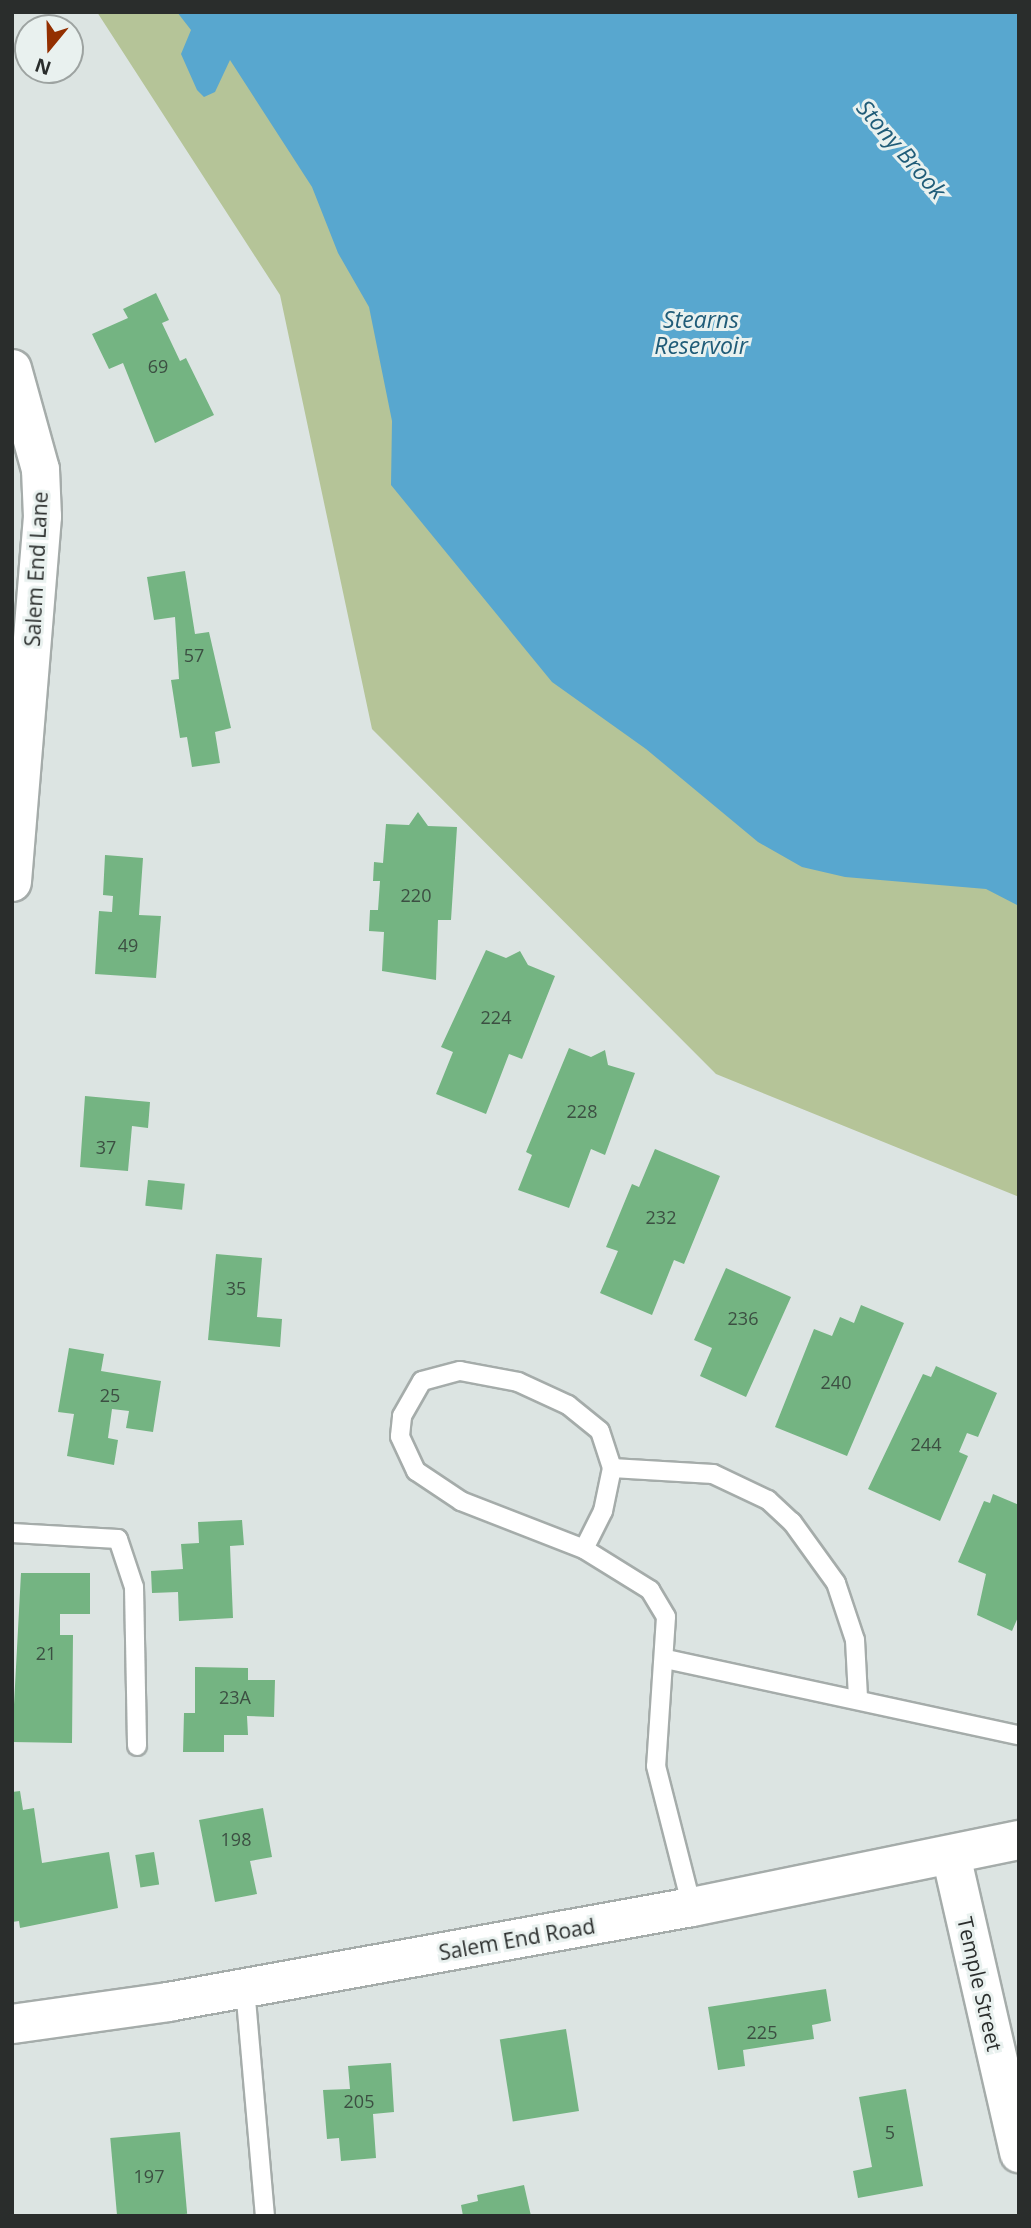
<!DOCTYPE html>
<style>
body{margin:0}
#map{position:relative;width:1031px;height:2228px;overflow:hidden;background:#dce4e2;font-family:"Open Sans",sans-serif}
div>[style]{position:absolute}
.green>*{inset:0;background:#b5c498}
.water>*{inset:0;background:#58a7cf}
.building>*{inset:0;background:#74b482;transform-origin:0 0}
.roads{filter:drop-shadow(2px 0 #a5acaa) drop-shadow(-2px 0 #a5acaa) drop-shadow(0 2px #a5acaa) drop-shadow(0 -2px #a5acaa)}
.service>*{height:18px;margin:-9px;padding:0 9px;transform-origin:9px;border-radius:9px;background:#fff}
.minor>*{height:37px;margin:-18.5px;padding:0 18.5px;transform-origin:18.5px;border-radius:18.5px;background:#fff}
.tertiary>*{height:38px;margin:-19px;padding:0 19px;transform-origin:19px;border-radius:19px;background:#fff}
span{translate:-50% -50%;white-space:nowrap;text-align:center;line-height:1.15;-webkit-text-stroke:6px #e9f1ef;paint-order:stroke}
.number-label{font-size:18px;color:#3c4f42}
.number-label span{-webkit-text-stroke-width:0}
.street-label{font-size:21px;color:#2a2d2c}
.water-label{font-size:23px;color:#205c78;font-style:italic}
.frame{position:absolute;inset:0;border:14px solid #2a2d2c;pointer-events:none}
.north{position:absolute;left:14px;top:14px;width:70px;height:70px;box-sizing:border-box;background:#e9f1ef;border:2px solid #9da3a1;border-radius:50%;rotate:199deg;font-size:19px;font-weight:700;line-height:28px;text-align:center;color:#2a2d2c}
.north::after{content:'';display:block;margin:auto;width:24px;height:32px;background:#932f00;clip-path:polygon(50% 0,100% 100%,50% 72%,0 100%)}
</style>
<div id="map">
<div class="green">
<i style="clip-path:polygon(97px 12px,1019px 12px,1019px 1197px,716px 1074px,372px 729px,280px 295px)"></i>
</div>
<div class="water">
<i style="clip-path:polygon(177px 12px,1019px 12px,1019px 906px,986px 889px,845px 877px,802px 867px,758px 842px,646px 749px,552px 682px,391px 485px,392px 421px,369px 307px,338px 253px,312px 187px,230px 60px,215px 92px,204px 97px,197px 90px,181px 54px,191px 30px)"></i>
</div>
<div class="building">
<i style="clip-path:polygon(156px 293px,169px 320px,162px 323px,180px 361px,186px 358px,214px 415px,155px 443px,123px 363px,109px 369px,92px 334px,128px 318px,123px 309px)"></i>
<i style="clip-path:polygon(185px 571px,195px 634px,209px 632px,231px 728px,215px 732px,220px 763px,192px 767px,187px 737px,180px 738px,171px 680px,179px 679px,175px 617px,154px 620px,147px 577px)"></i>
<i style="clip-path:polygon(418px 812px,428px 826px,457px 827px,451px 920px,438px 920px,436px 980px,382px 971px,384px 932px,369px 931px,370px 910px,378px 910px,380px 881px,373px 881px,374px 862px,383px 863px,386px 824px,409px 825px)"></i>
<i style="clip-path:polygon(105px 855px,143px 858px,139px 915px,161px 916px,156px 978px,95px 974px,99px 911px,112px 912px,113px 896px,103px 895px)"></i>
<i style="clip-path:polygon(486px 950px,506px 958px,520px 951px,528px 965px,555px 976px,522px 1059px,509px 1054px,486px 1114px,436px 1094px,453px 1052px,441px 1047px)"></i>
<i style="clip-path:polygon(569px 1048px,591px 1057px,605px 1050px,608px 1065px,635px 1073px,605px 1155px,591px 1149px,569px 1208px,518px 1190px,532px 1155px,526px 1152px)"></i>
<i style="clip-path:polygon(85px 1096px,150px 1102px,148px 1128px,132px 1126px,128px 1171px,80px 1167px)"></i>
<i style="clip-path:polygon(655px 1149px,720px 1176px,684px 1264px,674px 1260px,652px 1315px,600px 1293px,618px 1251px,606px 1247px,632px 1184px,639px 1187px)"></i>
<i style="left:148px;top:1180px;width:37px;height:26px;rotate:6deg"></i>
<i style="clip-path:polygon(216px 1254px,262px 1258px,257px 1317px,282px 1319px,280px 1347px,208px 1340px)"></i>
<i style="clip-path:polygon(726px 1268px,791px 1297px,746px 1397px,700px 1376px,712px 1348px,694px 1340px)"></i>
<i style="clip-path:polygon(861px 1305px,904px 1323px,847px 1456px,775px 1427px,814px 1329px,832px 1336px,840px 1317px,854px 1323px)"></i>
<i style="clip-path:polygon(69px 1348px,104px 1354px,101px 1371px,161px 1381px,153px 1432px,126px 1428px,129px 1411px,112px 1409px,108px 1438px,118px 1440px,114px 1465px,67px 1456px,74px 1414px,58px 1412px)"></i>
<i style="clip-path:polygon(936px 1366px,997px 1393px,978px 1437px,967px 1433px,959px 1452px,968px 1456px,940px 1521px,868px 1489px,923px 1374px,931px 1377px)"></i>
<i style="clip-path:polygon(993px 1494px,1019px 1505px,1019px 1615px,1012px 1631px,977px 1615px,986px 1574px,958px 1562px,984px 1501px,990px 1503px)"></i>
<i style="clip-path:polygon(242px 1520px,244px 1545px,230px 1546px,233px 1618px,179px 1621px,178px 1592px,152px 1593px,151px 1571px,183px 1569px,181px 1544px,199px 1543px,198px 1522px)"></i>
<i style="clip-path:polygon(21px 1573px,90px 1573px,90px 1614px,60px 1614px,60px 1635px,73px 1635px,72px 1743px,12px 1742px)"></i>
<i style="clip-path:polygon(195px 1667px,248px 1668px,248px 1680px,275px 1680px,274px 1717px,247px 1716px,248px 1735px,224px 1735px,224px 1752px,183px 1752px,184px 1713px,195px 1713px)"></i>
<i style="clip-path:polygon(20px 1791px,23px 1810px,34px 1808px,42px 1863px,109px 1852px,118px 1908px,20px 1928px,19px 1921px,12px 1922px,12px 1792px)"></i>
<i style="clip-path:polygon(263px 1808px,272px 1857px,250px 1861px,257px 1894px,215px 1902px,199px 1820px)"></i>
<i style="left:154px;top:1852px;width:33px;height:19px;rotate:81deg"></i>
<i style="clip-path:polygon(826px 1989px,831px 2021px,812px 2025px,814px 2039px,743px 2050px,745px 2066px,718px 2070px,708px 2007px)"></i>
<i style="left:566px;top:2029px;width:83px;height:67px;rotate:81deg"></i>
<i style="clip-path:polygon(391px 2063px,394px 2112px,373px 2114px,376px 2158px,341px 2161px,339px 2138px,327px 2139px,323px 2090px,350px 2089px,348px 2066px)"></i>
<i style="clip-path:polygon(906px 2089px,923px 2186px,858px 2198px,853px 2171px,872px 2167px,859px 2097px)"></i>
<i style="left:180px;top:2132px;width:82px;height:70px;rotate:85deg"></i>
<i style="clip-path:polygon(524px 2185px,531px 2216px,463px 2216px,461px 2205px,478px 2201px,477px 2195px)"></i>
</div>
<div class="roads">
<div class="service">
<i style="left:612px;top:1468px;width:101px;rotate:3.4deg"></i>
<i style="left:713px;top:1474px;width:61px;rotate:25.3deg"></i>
<i style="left:768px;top:1500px;width:33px;rotate:43deg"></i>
<i style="left:792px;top:1522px;width:75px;rotate:54.2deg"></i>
<i style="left:836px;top:1583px;width:60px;rotate:71.6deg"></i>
<i style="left:855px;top:1640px;width:57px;rotate:87deg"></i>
<i style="left:12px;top:1533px;width:106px;rotate:3.2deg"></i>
<i style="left:118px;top:1539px;width:51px;rotate:71.6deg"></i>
<i style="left:134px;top:1587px;width:159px;rotate:88.9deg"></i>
<i style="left:584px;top:1549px;width:132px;rotate:-158.7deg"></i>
<i style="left:461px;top:1501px;width:54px;rotate:-146.3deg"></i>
<i style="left:416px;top:1471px;width:38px;rotate:-115deg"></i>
<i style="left:400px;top:1436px;width:20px;rotate:-84deg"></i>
<i style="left:402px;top:1416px;width:40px;rotate:-60.3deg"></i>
<i style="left:422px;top:1381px;width:39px;rotate:-15deg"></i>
<i style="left:460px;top:1371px;width:59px;rotate:10.7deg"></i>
<i style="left:518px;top:1382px;width:55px;rotate:24.7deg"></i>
<i style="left:568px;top:1405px;width:41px;rotate:39.1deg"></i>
<i style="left:600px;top:1431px;width:39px;rotate:72deg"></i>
<i style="left:612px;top:1468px;width:44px;rotate:101.8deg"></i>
<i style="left:603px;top:1511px;width:42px;rotate:116.6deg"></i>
<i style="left:584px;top:1549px;width:78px;rotate:31.8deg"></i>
<i style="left:650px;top:1590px;width:31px;rotate:59deg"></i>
<i style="left:666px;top:1617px;width:149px;rotate:93.8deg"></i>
<i style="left:656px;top:1766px;width:146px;rotate:75.7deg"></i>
<i style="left:666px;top:1659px;width:361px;rotate:12.2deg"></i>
<i style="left:245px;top:1988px;width:229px;rotate:85deg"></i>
</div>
<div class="minor">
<i style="left:12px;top:368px;width:105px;rotate:74.5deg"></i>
<i style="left:40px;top:469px;width:47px;rotate:87.6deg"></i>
<i style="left:42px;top:516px;width:367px;rotate:94.7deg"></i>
</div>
<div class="tertiary">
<i style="left:951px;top:1855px;width:306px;rotate:77.1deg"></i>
<i style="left:12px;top:2024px;width:158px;rotate:-8deg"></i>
<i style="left:168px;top:2002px;width:533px;rotate:-10.28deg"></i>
<i style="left:692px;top:1907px;width:334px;rotate:-11.6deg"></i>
</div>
</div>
<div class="number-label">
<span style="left:158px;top:366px">69</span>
<span style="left:194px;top:655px">57</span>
<span style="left:416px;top:895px">220</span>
<span style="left:128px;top:945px">49</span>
<span style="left:496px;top:1017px">224</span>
<span style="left:582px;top:1111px">228</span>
<span style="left:106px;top:1147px">37</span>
<span style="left:661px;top:1217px">232</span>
<span style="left:236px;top:1288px">35</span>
<span style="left:743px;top:1318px">236</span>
<span style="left:836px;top:1382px">240</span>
<span style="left:110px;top:1395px">25</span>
<span style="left:926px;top:1444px">244</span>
<span style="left:46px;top:1653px">21</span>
<span style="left:235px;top:1697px">23A</span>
<span style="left:236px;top:1839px">198</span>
<span style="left:762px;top:2032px">225</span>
<span style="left:359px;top:2101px">205</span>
<span style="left:890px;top:2132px">5</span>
<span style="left:149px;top:2176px">197</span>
</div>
<div class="street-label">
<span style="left:36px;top:569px;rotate:-87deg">Salem End Lane</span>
<span style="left:517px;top:1939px;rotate:-10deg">Salem End Road</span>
<span style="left:980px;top:1984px;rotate:77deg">Temple Street</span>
</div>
<div class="water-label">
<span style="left:902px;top:149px;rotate:49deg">Stony Brook</span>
<span style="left:701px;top:332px">Stearns<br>Reservoir</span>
</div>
<div class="frame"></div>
<div class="north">N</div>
</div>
